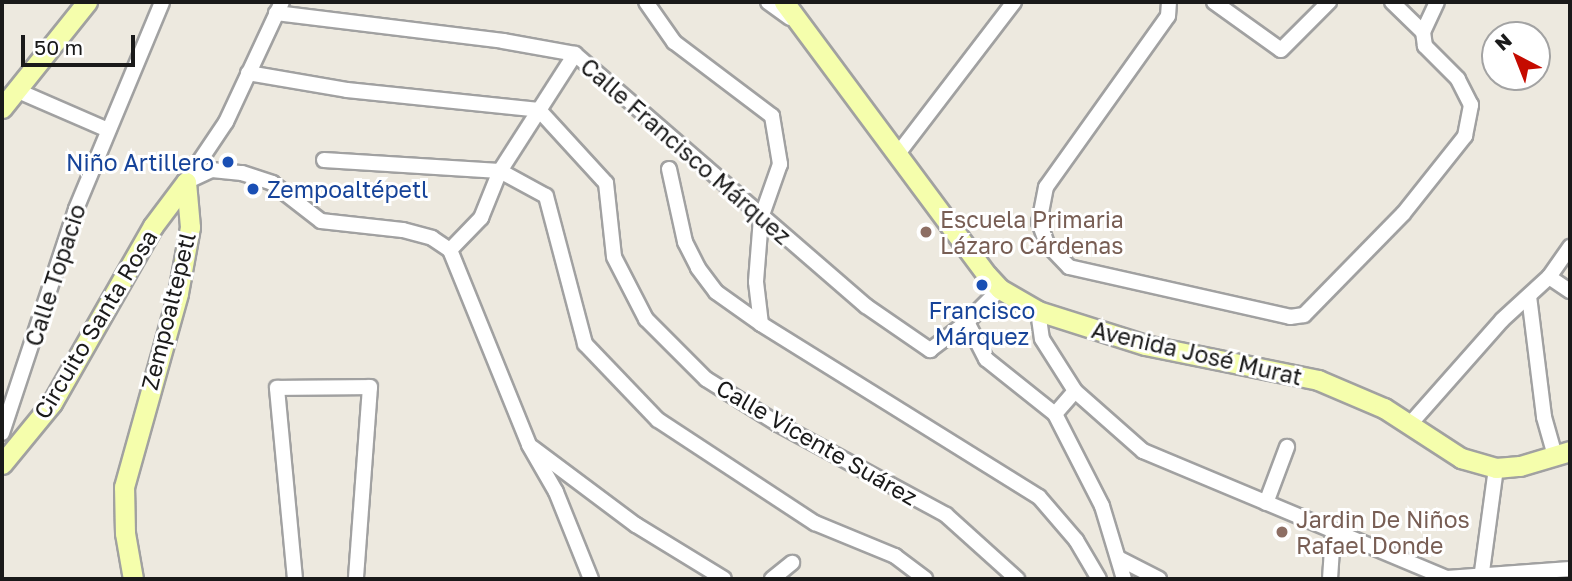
<!DOCTYPE html>
<meta charset="utf-8">
<style>
body{margin:0}
#map{position:relative;width:1572px;height:581px;overflow:hidden;background:#ede9df;font-family:"Golos Text",sans-serif}
div>[style]{position:absolute}
.roads{filter:drop-shadow(2px 0 #a1a1a1) drop-shadow(-2px 0 #a1a1a1) drop-shadow(0 2px #a1a1a1) drop-shadow(0 -2px #a1a1a1)}
.street>*{height:14px;margin:-7px;padding:0 7px;transform-origin:7px;border-radius:7px;background:#fff}
.secondary>*{height:19px;margin:-9.5px;padding:0 9.5px;transform-origin:9.5px;border-radius:9.5px;background:#f5feac}
.dots>*{width:19px;height:19px;translate:-50% -50%;box-sizing:border-box;border:4px solid #fff;border-radius:50%}
span{translate:-50% -50%;white-space:nowrap;text-align:center;line-height:1.15;-webkit-text-stroke:6px #fff;paint-order:stroke}
.street-label{font-size:23px;color:#1a1a1a}
.transit-label{font-size:23px;color:#164399}
.right{translate:-100% -50%;text-align:right}
.left{translate:0 -50%;text-align:left}
.education-label{font-size:23px;color:#785e54}
.frame{position:absolute;inset:0;border:4px solid #1a1a1a;pointer-events:none}
.north{position:absolute;left:1481px;top:21px;width:70px;height:70px;box-sizing:border-box;background:#fff;border:2px solid #a3a3a3;border-radius:50%;rotate:318deg;font-size:19px;font-weight:700;line-height:28px;text-align:center;color:#1a1a1a}
.north::after{content:'';display:block;margin:auto;width:24px;height:32px;background:#c50b00;clip-path:polygon(50% 0,100% 100%,50% 72%,0 100%)}
.scale{position:absolute;left:21px;top:35px;width:114px;height:32px;box-sizing:border-box;border:4px solid #1a1a1a;border-top:0;padding-left:9px;font-size:21px;line-height:24px;white-space:nowrap;color:#1a1a1a;-webkit-text-stroke:5px #fff;paint-order:stroke}
</style>
<div id="map">
<div class="roads">
<div class="street">
<i style="left:646px;top:2px;width:49px;rotate:55deg"></i>
<i style="left:674px;top:42px;width:123px;rotate:37.1deg"></i>
<i style="left:772px;top:116px;width:49px;rotate:80.5deg"></i>
<i style="left:780px;top:164px;width:57px;rotate:109.4deg"></i>
<i style="left:761px;top:218px;width:64px;rotate:94.5deg"></i>
<i style="left:756px;top:282px;width:42px;rotate:83.2deg"></i>
<i style="left:761px;top:324px;width:327px;rotate:31.9deg"></i>
<i style="left:1039px;top:497px;width:57px;rotate:49.3deg"></i>
<i style="left:1076px;top:540px;width:45px;rotate:59.5deg"></i>
<i style="left:768px;top:2px;width:27px;rotate:36deg"></i>
<i style="left:1169px;top:2px;width:14px;rotate:94deg"></i>
<i style="left:1168px;top:16px;width:210px;rotate:125.5deg"></i>
<i style="left:1046px;top:187px;width:36px;rotate:101deg"></i>
<i style="left:1039px;top:222px;width:23px;rotate:70deg"></i>
<i style="left:1047px;top:244px;width:32px;rotate:46deg"></i>
<i style="left:1069px;top:267px;width:227px;rotate:12.7deg"></i>
<i style="left:1290px;top:317px;width:14px;rotate:-8deg"></i>
<i style="left:1304px;top:315px;width:141px;rotate:-45.6deg"></i>
<i style="left:1403px;top:214px;width:100px;rotate:-51.5deg"></i>
<i style="left:1465px;top:136px;width:32px;rotate:-79deg"></i>
<i style="left:1471px;top:105px;width:29px;rotate:-117deg"></i>
<i style="left:1458px;top:79px;width:47px;rotate:-135deg"></i>
<i style="left:1425px;top:46px;width:14px;rotate:-98deg"></i>
<i style="left:1423px;top:32px;width:33px;rotate:-65deg"></i>
<i style="left:1214px;top:2px;width:82px;rotate:35.6deg"></i>
<i style="left:1281px;top:50px;width:68px;rotate:-45deg"></i>
<i style="left:1392px;top:2px;width:43px;rotate:44.1deg"></i>
<i style="left:276px;top:13px;width:229px;rotate:7deg"></i>
<i style="left:503px;top:41px;width:73px;rotate:10.2deg"></i>
<i style="left:575px;top:54px;width:385px;rotate:40.9deg"></i>
<i style="left:866px;top:306px;width:78px;rotate:34.5deg"></i>
<i style="left:930px;top:350px;width:46px;rotate:-37.1deg"></i>
<i style="left:967px;top:322px;width:47px;rotate:-45deg"></i>
<i style="left:248px;top:73px;width:100px;rotate:9.7deg"></i>
<i style="left:347px;top:90px;width:193px;rotate:5.9deg"></i>
<i style="left:539px;top:110px;width:99px;rotate:47.5deg"></i>
<i style="left:606px;top:183px;width:74px;rotate:83.8deg"></i>
<i style="left:614px;top:257px;width:70px;rotate:62.7deg"></i>
<i style="left:646px;top:319px;width:85px;rotate:45deg"></i>
<i style="left:706px;top:379px;width:85px;rotate:32deg"></i>
<i style="left:778px;top:424px;width:191px;rotate:28.4deg"></i>
<i style="left:946px;top:515px;width:96px;rotate:42deg"></i>
<i style="left:16px;top:90px;width:100px;rotate:23.5deg"></i>
<i style="left:897px;top:155px;width:193px;rotate:-52.6deg"></i>
<i style="left:324px;top:160px;width:176px;rotate:3.6deg"></i>
<i style="left:500px;top:171px;width:52px;rotate:28.5deg"></i>
<i style="left:546px;top:196px;width:153px;rotate:75.2deg"></i>
<i style="left:585px;top:344px;width:105px;rotate:46.2deg"></i>
<i style="left:658px;top:420px;width:188px;rotate:33.3deg"></i>
<i style="left:815px;top:523px;width:87px;rotate:22.4deg"></i>
<i style="left:895px;top:556px;width:38px;rotate:37deg"></i>
<i style="left:669px;top:169px;width:75px;rotate:77.6deg"></i>
<i style="left:685px;top:242px;width:29px;rotate:63deg"></i>
<i style="left:698px;top:268px;width:30px;rotate:53deg"></i>
<i style="left:716px;top:292px;width:55px;rotate:35.4deg"></i>
<i style="left:187px;top:180px;width:70px;rotate:-56.1deg"></i>
<i style="left:226px;top:122px;width:132px;rotate:-65deg"></i>
<i style="left:186px;top:182px;width:29px;rotate:-25deg"></i>
<i style="left:212px;top:170px;width:30px;rotate:6deg"></i>
<i style="left:242px;top:173px;width:32px;rotate:18deg"></i>
<i style="left:272px;top:183px;width:62px;rotate:37.8deg"></i>
<i style="left:321px;top:221px;width:82px;rotate:6.3deg"></i>
<i style="left:403px;top:230px;width:30px;rotate:15deg"></i>
<i style="left:432px;top:238px;width:22px;rotate:34deg"></i>
<i style="left:450px;top:250px;width:210px;rotate:67.9deg"></i>
<i style="left:529px;top:445px;width:54px;rotate:60.1deg"></i>
<i style="left:556px;top:492px;width:94px;rotate:68.1deg"></i>
<i style="left:450px;top:250px;width:45px;rotate:-45.9deg"></i>
<i style="left:481px;top:218px;width:51px;rotate:-68deg"></i>
<i style="left:500px;top:171px;width:139px;rotate:-57.3deg"></i>
<i style="left:1549px;top:277px;width:25px;rotate:34deg"></i>
<i style="left:1529px;top:296px;width:122px;rotate:82.9deg"></i>
<i style="left:1544px;top:417px;width:41px;rotate:74.2deg"></i>
<i style="left:1038px;top:311px;width:28px;rotate:82deg"></i>
<i style="left:1042px;top:339px;width:62px;rotate:57.6deg"></i>
<i style="left:1075px;top:391px;width:91px;rotate:41.4deg"></i>
<i style="left:1143px;top:451px;width:329px;rotate:22.7deg"></i>
<i style="left:1447px;top:578px;width:123px;rotate:-4.2deg"></i>
<i style="left:967px;top:322px;width:42px;rotate:62.8deg"></i>
<i style="left:986px;top:359px;width:88px;rotate:38.6deg"></i>
<i style="left:1055px;top:414px;width:103px;rotate:62.9deg"></i>
<i style="left:1102px;top:506px;width:76px;rotate:73.2deg"></i>
<i style="left:1055px;top:414px;width:30px;rotate:-49deg"></i>
<i style="left:1411px;top:423px;width:137px;rotate:-48.5deg"></i>
<i style="left:1502px;top:320px;width:64px;rotate:-42.5deg"></i>
<i style="left:1549px;top:277px;width:37px;rotate:-55deg"></i>
<i style="left:2px;top:433px;width:236px;rotate:-71.7deg"></i>
<i style="left:76px;top:209px;width:224px;rotate:-67.4deg"></i>
<i style="left:533px;top:448px;width:129px;rotate:36.8deg"></i>
<i style="left:636px;top:525px;width:103px;rotate:31.5deg"></i>
<i style="left:1266px;top:503px;width:60px;rotate:-69.4deg"></i>
<i style="left:1120px;top:559px;width:44px;rotate:27.1deg"></i>
<i style="left:295px;top:579px;width:192px;rotate:-95.4deg"></i>
<i style="left:277px;top:388px;width:93px;rotate:-0.6deg"></i>
<i style="left:370px;top:387px;width:193px;rotate:94.2deg"></i>
<i style="left:772px;top:579px;width:26px;rotate:-39deg"></i>
<i style="left:1330px;top:579px;width:45px;rotate:-86.2deg"></i>
<i style="left:1481px;top:579px;width:112px;rotate:-82.3deg"></i>
</div>
<div class="secondary">
<i style="left:784px;top:2px;width:340px;rotate:53.4deg"></i>
<i style="left:987px;top:275px;width:19px;rotate:47deg"></i>
<i style="left:1000px;top:289px;width:44px;rotate:30.1deg"></i>
<i style="left:1038px;top:311px;width:112px;rotate:17.6deg"></i>
<i style="left:1145px;top:345px;width:177px;rotate:11.4deg"></i>
<i style="left:1318px;top:380px;width:72px;rotate:23deg"></i>
<i style="left:1384px;top:408px;width:92px;rotate:33deg"></i>
<i style="left:1461px;top:458px;width:36px;rotate:16deg"></i>
<i style="left:1496px;top:468px;width:24px;rotate:-5deg"></i>
<i style="left:1520px;top:466px;width:52px;rotate:-16.7deg"></i>
<i style="left:2px;top:108px;width:136px;rotate:-51.3deg"></i>
<i style="left:2px;top:464px;width:79px;rotate:-50.7deg"></i>
<i style="left:52px;top:403px;width:204px;rotate:-60.3deg"></i>
<i style="left:153px;top:226px;width:55px;rotate:-53.1deg"></i>
<i style="left:133px;top:579px;width:47px;rotate:-99.9deg"></i>
<i style="left:125px;top:533px;width:46px;rotate:-91.2deg"></i>
<i style="left:124px;top:487px;width:201px;rotate:-74.4deg"></i>
<i style="left:178px;top:293px;width:67px;rotate:-79.7deg"></i>
<i style="left:190px;top:227px;width:45px;rotate:-95.1deg"></i>
</div>
</div>
<div class="dots">
<i style="left:228px;top:162px;background:#1a4fb4"></i>
<i style="left:253px;top:189px;background:#1a4fb4"></i>
<i style="left:926px;top:232px;background:#8d6e63"></i>
<i style="left:982px;top:285px;background:#1a4fb4"></i>
<i style="left:1282px;top:532px;background:#8d6e63"></i>
</div>
<div class="street-label">
<span style="left:686px;top:151px;rotate:41deg">Calle Francisco Márquez</span>
<span style="left:55px;top:275px;rotate:-72deg">Calle Topacio</span>
<span style="left:168px;top:311px;rotate:-76deg">Zempoaltepetl</span>
<span style="left:95px;top:324px;rotate:-59deg">Circuito Santa Rosa</span>
<span style="left:1197px;top:353px;rotate:13deg">Avenida José Murat</span>
<span style="left:817px;top:442px;rotate:30deg">Calle Vicente Suárez</span>
</div>
<div class="transit-label">
<span class="right" style="left:214px;top:162px">Niño Artillero</span>
<span class="left" style="left:267px;top:189px">Zempoaltépetl</span>
<span style="left:982px;top:323px">Francisco<br>Márquez</span>
</div>
<div class="education-label">
<span class="left" style="left:940px;top:232px">Escuela Primaria<br>Lázaro Cárdenas</span>
<span class="left" style="left:1296px;top:532px">Jardin De Niños<br>Rafael Donde</span>
</div>
<div class="frame"></div>
<div class="north">N</div>
<div class="scale">50 m</div>
</div>
